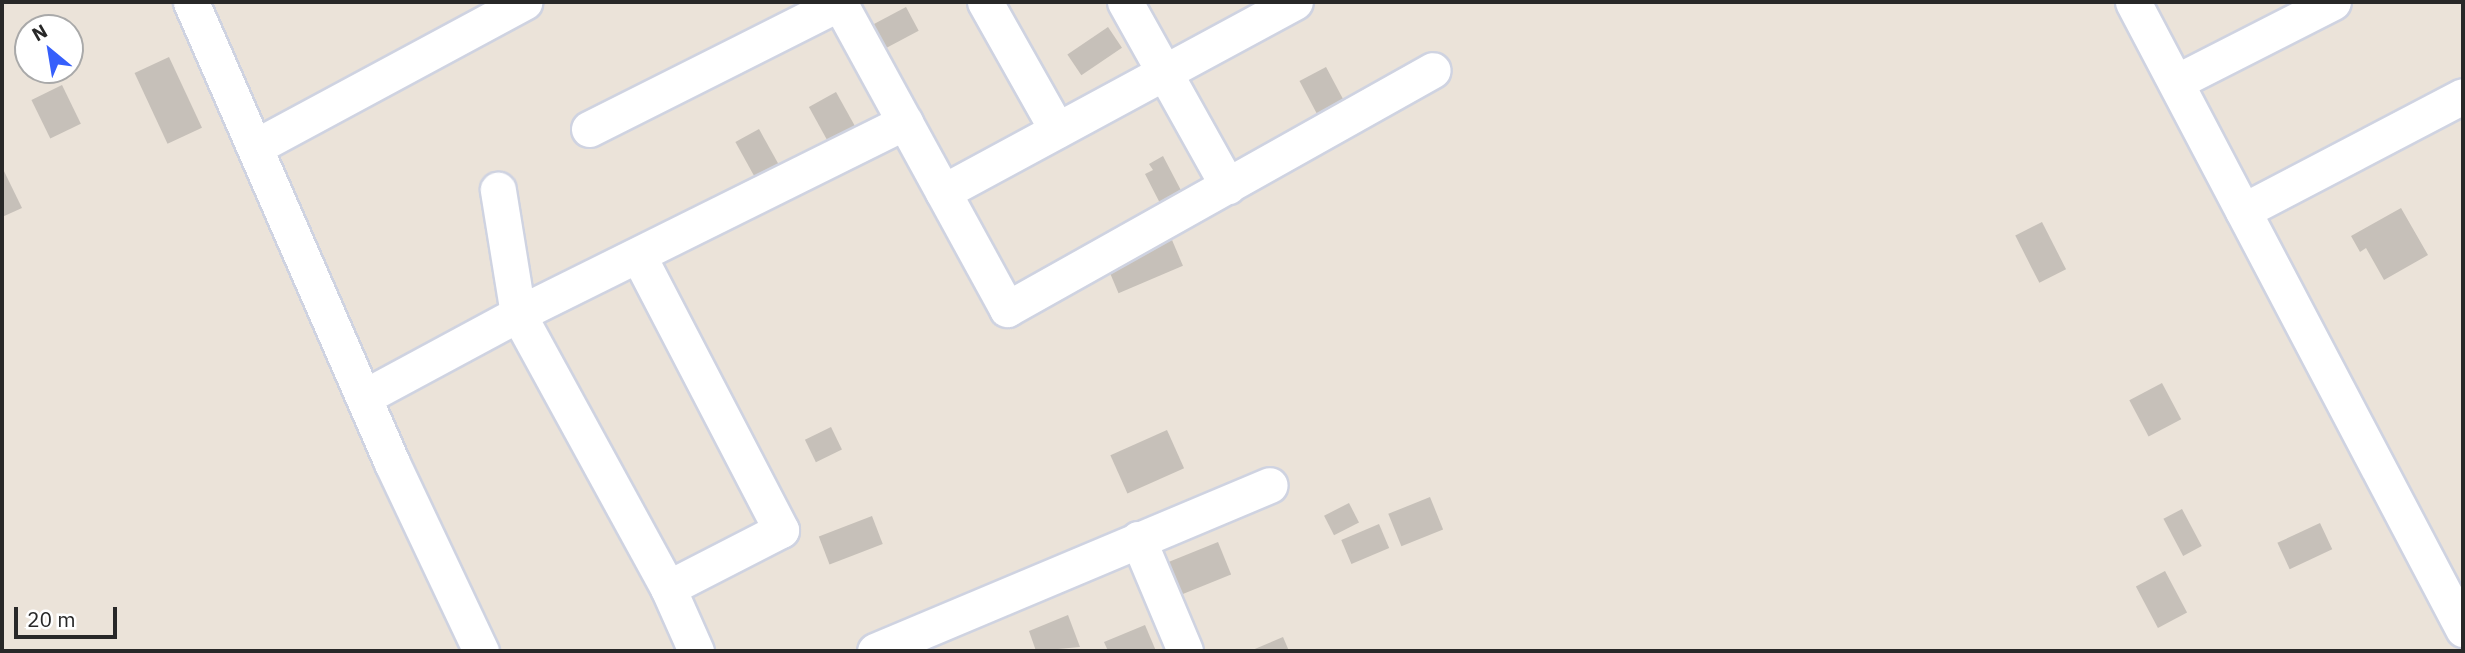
<!DOCTYPE html>
<style>
body{margin:0}
#map{position:relative;width:2465px;height:653px;overflow:hidden;background:#ebe3d9;font-family:"IBM Plex Sans",sans-serif}
div>[style]{position:absolute}
.building>*{inset:0;background:#c6c0b9;transform-origin:0 0}
.roads{filter:drop-shadow(2px 0 #cfd3e1) drop-shadow(-2px 0 #cfd3e1) drop-shadow(0 2px #cfd3e1) drop-shadow(0 -2px #cfd3e1)}
.minor>*{height:35px;margin:-17.5px;padding:0 17.5px;transform-origin:17.5px;border-radius:17.5px;background:#fff}
span{translate:-50% -50%;white-space:nowrap;text-align:center;line-height:1.15;-webkit-text-stroke:7px #fff;paint-order:stroke}
.frame{position:absolute;inset:0;border:4px solid #282828;pointer-events:none}
.north{position:absolute;left:14px;top:14px;width:70px;height:70px;box-sizing:border-box;background:#fff;border:2px solid #a9a9a9;border-radius:50%;rotate:330deg;font-size:19px;font-weight:700;line-height:28px;text-align:center;color:#282828}
.north::after{content:'';display:block;margin:auto;width:24px;height:32px;background:#365ffb;clip-path:polygon(50% 0,100% 100%,50% 72%,0 100%)}
.scale{position:absolute;left:14px;top:607px;width:103px;height:32px;box-sizing:border-box;border:4px solid #282828;border-top:0;padding-left:9px;font-size:21px;line-height:24px;white-space:nowrap;color:#282828;-webkit-text-stroke:5px #fff;paint-order:stroke}
</style>
<div id="map">
<div class="building">
<i style="left:906px;top:7px;width:27px;height:40px;rotate:62deg"></i>
<i style="left:1108px;top:27px;width:25px;height:49px;rotate:56deg"></i>
<i style="left:169px;top:57px;width:78px;height:38px;rotate:65deg"></i>
<i style="left:1326px;top:67px;width:45px;height:30px;rotate:62deg"></i>
<i style="left:62px;top:85px;width:43px;height:34px;rotate:64deg"></i>
<i style="left:836px;top:92px;width:45px;height:31px;rotate:61deg"></i>
<i style="left:759px;top:129px;width:49px;height:27px;rotate:61deg"></i>
<i style="clip-path:polygon(1163px 156px,1185px 198px,1163px 209px,1145px 174px,1153px 170px,1149px 164px)"></i>
<i style="clip-path:polygon(2px 167px,22px 208px,2px 217px)"></i>
<i style="clip-path:polygon(2401px 208px,2428px 255px,2384px 280px,2366px 248px,2360px 252px,2351px 236px)"></i>
<i style="left:2042px;top:222px;width:53px;height:30px;rotate:63deg"></i>
<i style="left:1172px;top:240px;width:28px;height:70px;rotate:67deg"></i>
<i style="left:2162px;top:383px;width:41px;height:37px;rotate:62deg"></i>
<i style="left:831px;top:427px;width:25px;height:29px;rotate:64deg"></i>
<i style="left:1167px;top:430px;width:42px;height:62px;rotate:66deg"></i>
<i style="left:1430px;top:497px;width:35px;height:45px;rotate:68deg"></i>
<i style="left:1349px;top:503px;width:22px;height:28px;rotate:63deg"></i>
<i style="left:2182px;top:509px;width:42px;height:21px;rotate:62deg"></i>
<i style="left:872px;top:516px;width:30px;height:57px;rotate:69deg"></i>
<i style="left:2320px;top:523px;width:29px;height:47px;rotate:65deg"></i>
<i style="left:1379px;top:524px;width:26px;height:41px;rotate:67deg"></i>
<i style="left:1218px;top:542px;width:35px;height:60px;rotate:68deg"></i>
<i style="left:2165px;top:571px;width:47px;height:33px;rotate:62deg"></i>
<i style="clip-path:polygon(1068px 615px,1080px 647px,1036px 651px,1029px 631px)"></i>
<i style="clip-path:polygon(1145px 625px,1156px 651px,1108px 651px,1104px 642px)"></i>
<i style="clip-path:polygon(1283px 637px,1289px 651px,1250px 651px)"></i>
</div>
<div class="roads">
<div class="minor">
<i style="left:191px;top:2px;width:503px;rotate:66.44deg"></i>
<i style="left:392px;top:463px;width:208px;rotate:64.7deg"></i>
<i style="left:839px;top:2px;width:350px;rotate:61.3deg"></i>
<i style="left:1007px;top:309px;width:488px;rotate:-29.3deg"></i>
<i style="left:985px;top:2px;width:147px;rotate:60.6deg"></i>
<i style="left:1125px;top:2px;width:211px;rotate:60.8deg"></i>
<i style="left:2133px;top:2px;width:709px;rotate:62.24deg"></i>
<i style="left:2176px;top:82px;width:176px;rotate:-27deg"></i>
<i style="left:589px;top:129px;width:280px;rotate:-26.7deg"></i>
<i style="left:255px;top:147px;width:306px;rotate:-28.3deg"></i>
<i style="left:943px;top:192px;width:400px;rotate:-28.4deg"></i>
<i style="left:2243px;top:211px;width:248px;rotate:-27.6deg"></i>
<i style="left:638px;top:255px;width:310px;rotate:62.5deg"></i>
<i style="left:781px;top:530px;width:127px;rotate:152.8deg"></i>
<i style="left:364px;top:397px;width:175px;rotate:-28.3deg"></i>
<i style="left:518px;top:314px;width:126px;rotate:-99.2deg"></i>
<i style="left:1138px;top:539px;width:121px;rotate:67.2deg"></i>
<i style="left:696px;top:651px;width:69px;rotate:-114deg"></i>
<i style="left:668px;top:588px;width:312px;rotate:-118.7deg"></i>
<i style="left:518px;top:314px;width:432px;rotate:-26.4deg"></i>
<i style="left:875px;top:651px;width:428px;rotate:-22.8deg"></i>
</div>
</div>
<div class="frame"></div>
<div class="north">N</div>
<div class="scale">20 m</div>
</div>
